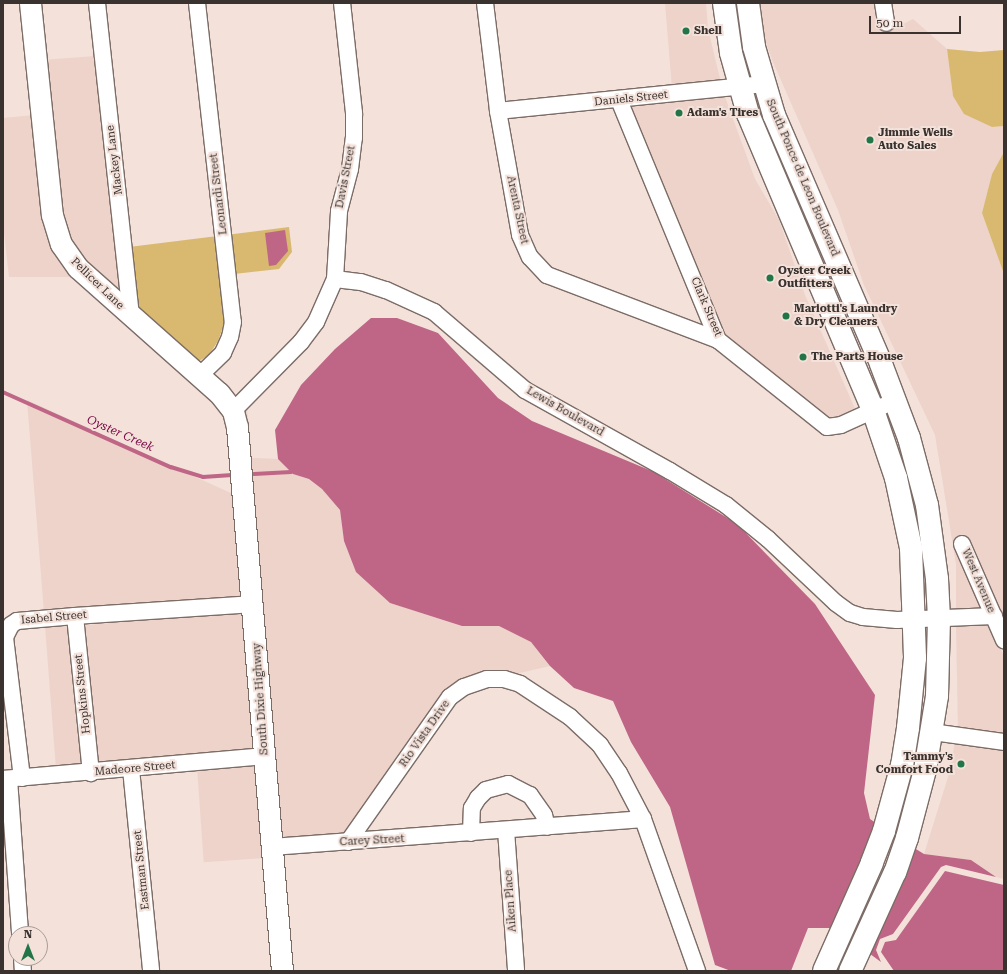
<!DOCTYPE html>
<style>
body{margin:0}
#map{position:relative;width:1007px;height:974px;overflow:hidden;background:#f3e1da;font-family:"Roboto Serif",serif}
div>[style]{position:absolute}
.built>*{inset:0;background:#edd3c9;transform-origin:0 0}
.green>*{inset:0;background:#d8b96f}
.water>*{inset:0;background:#bf6687}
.stream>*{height:3.5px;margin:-1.75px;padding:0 1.75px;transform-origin:1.75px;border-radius:1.75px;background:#bf6687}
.roads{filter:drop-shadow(1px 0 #7c6c66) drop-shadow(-1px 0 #7c6c66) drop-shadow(0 1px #7c6c66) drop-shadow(0 -1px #7c6c66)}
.minor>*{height:16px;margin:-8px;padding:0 8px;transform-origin:8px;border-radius:8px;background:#fff}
.major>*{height:21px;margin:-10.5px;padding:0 10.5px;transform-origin:10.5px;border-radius:10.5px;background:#fff}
.highway>*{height:22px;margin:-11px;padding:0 11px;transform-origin:11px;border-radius:11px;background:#fff}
.dots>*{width:11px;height:11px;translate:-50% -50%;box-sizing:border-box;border:2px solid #f3e1da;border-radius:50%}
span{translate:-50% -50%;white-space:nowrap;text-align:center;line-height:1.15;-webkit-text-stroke:4px #f3e1da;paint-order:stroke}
.poi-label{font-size:11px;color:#39322f;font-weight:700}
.left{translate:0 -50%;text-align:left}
.right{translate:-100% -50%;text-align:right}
.street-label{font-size:11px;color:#39322f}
.water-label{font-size:12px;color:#7b0844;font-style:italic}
.frame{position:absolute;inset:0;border:4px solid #39322f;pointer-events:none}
.north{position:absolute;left:8px;top:926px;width:40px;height:40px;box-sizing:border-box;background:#f3e1da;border:1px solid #a99b96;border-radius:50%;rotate:0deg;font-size:11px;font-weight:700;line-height:16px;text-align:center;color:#39322f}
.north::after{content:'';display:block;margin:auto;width:14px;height:18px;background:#227547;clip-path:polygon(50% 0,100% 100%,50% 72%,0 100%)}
.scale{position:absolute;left:869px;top:16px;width:92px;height:18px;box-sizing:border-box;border:2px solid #39322f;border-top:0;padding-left:5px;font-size:12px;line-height:14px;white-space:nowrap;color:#39322f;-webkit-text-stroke:3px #f3e1da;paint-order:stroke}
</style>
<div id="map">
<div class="built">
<i style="clip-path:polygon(665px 3px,706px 3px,708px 29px,721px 83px,672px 88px)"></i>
<i style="clip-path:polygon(756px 3px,876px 3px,880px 32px,892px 30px,913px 19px,947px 49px,953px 96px,992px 127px,1004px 126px,1004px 152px,992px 174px,982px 213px,1004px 274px,1004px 624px,965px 534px,954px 540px,984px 610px,956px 611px,956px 564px,935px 435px,864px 285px,838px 210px,773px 62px,757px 18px)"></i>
<i style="clip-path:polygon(96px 56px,124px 301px,82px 263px,61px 227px,42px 60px)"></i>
<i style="clip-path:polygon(725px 97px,755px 179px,779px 220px,805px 295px,856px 411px,832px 420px,822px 417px,723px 334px,628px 107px)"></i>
<i style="clip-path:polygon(35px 115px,77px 277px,9px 277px,3px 223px,3px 118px)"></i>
<i style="clip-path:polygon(27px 400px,235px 495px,227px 415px,247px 597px,44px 612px)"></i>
<i style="clip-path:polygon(247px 409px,252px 458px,278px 459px,293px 474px,309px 479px,322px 489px,340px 510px,344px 541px,390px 603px,462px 626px,499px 626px,531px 642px,550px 666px,515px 674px,487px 672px,461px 680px,345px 835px,278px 840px,240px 414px)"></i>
<i style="left:248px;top:611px;width:139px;height:166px;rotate:85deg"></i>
<i style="clip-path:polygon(69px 624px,84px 767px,56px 769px,45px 626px)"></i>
<i style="clip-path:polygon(990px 624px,1004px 657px,1004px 734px,958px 729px,956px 626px)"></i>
<i style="clip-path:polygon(955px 742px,1004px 749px,1004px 879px,996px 877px,971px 860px,924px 854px,949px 774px)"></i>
<i style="left:260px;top:764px;width:94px;height:63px;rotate:86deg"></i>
</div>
<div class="green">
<i style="clip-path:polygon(947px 49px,980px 52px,1004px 50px,1004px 126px,992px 127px,964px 114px,953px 96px)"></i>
<i style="clip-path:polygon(1004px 152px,1004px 274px,982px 213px,992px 174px)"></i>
<i style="clip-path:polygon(289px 227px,292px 252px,279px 269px,234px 274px,224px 303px,223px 327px,218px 341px,209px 355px,199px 361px,192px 359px,136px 310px,129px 247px)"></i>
</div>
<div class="water">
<i style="clip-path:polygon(285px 230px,288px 251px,276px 265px,269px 266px,265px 233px)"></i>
<i style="clip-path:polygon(371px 318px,397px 318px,438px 333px,498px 398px,532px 421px,654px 472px,737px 524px,815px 604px,875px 695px,864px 793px,870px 819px,879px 825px,832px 928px,808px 928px,791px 971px,731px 971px,715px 965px,670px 807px,631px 742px,613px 701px,574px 688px,550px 666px,531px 642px,499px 626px,462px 626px,390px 603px,356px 572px,344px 541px,340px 510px,322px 489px,309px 479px,293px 474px,278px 459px,275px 430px,301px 385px,335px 349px)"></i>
<i style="clip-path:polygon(911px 846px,924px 854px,971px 860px,996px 877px,946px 865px,941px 867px,893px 934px,880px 939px,876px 950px,881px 962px,866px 951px)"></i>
<i style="clip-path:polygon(945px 871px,1004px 885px,1004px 971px,894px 971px,881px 952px,885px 942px,896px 940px)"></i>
</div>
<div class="stream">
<i style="left:3px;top:392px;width:184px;rotate:24.1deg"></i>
<i style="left:171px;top:467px;width:34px;rotate:17deg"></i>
<i style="left:203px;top:477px;width:29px;rotate:-4deg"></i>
<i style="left:254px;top:474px;width:37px;rotate:-3deg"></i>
</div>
<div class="roads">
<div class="minor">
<i style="left:97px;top:3px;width:316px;rotate:83.8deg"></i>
<i style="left:197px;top:3px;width:321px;rotate:83.6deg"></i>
<i style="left:233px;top:322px;width:15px;rotate:101deg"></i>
<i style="left:230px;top:337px;width:17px;rotate:114deg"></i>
<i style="left:223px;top:353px;width:32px;rotate:136deg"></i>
<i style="left:485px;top:3px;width:109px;rotate:83.1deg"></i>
<i style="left:498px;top:111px;width:126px;rotate:79.9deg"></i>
<i style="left:520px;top:235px;width:24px;rotate:66deg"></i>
<i style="left:530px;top:257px;width:25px;rotate:47deg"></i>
<i style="left:547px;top:275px;width:183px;rotate:20.8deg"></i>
<i style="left:883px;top:3px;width:20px;rotate:81deg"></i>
<i style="left:619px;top:100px;width:260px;rotate:67.6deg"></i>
<i style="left:718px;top:340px;width:139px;rotate:38.6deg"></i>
<i style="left:827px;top:427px;width:14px;rotate:-8deg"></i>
<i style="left:841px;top:425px;width:46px;rotate:-24.3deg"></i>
<i style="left:498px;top:111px;width:267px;rotate:-5.8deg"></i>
<i style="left:335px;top:279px;width:26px;rotate:7deg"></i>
<i style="left:361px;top:282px;width:26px;rotate:18deg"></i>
<i style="left:386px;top:290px;width:53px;rotate:24.6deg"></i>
<i style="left:434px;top:312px;width:120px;rotate:40.6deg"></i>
<i style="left:525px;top:390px;width:166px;rotate:29.2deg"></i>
<i style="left:670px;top:471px;width:66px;rotate:31.3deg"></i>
<i style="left:726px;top:505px;width:54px;rotate:39deg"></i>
<i style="left:768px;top:539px;width:93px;rotate:43.3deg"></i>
<i style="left:836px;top:603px;width:17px;rotate:36deg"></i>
<i style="left:850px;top:613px;width:14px;rotate:17deg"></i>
<i style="left:863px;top:617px;width:34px;rotate:5deg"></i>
<i style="left:897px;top:620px;width:97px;rotate:-2.4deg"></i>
<i style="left:233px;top:411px;width:97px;rotate:-45.4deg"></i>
<i style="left:301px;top:342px;width:25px;rotate:-53deg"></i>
<i style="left:316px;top:322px;width:47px;rotate:-66.2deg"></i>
<i style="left:335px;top:279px;width:68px;rotate:-86.6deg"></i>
<i style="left:339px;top:211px;width:43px;rotate:-75.3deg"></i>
<i style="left:350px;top:169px;width:31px;rotate:-83deg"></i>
<i style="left:354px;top:138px;width:25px;rotate:-90deg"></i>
<i style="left:354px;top:113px;width:111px;rotate:-96.2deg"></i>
<i style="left:962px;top:544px;width:105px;rotate:66.4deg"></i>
<i style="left:75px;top:616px;width:158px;rotate:84.2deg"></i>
<i style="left:932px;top:732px;width:73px;rotate:7.9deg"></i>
<i style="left:131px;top:769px;width:203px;rotate:84.3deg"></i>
<i style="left:22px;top:778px;width:142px;rotate:-96.9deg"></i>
<i style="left:5px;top:637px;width:13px;rotate:-63deg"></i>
<i style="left:11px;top:625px;width:7px;rotate:-34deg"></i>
<i style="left:17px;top:621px;width:58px;rotate:-4.9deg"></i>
<i style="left:75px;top:616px;width:179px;rotate:-3.8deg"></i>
<i style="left:3px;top:779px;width:264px;rotate:-5deg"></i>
<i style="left:9px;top:779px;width:155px;rotate:85.9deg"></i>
<i style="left:506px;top:830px;width:141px;rotate:85.9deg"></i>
<i style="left:471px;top:833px;width:25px;rotate:-88deg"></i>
<i style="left:472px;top:808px;width:12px;rotate:-59deg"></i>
<i style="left:478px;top:798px;width:11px;rotate:-45deg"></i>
<i style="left:486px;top:790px;width:23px;rotate:-15deg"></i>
<i style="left:508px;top:784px;width:25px;rotate:27deg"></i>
<i style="left:530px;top:795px;width:24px;rotate:55deg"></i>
<i style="left:544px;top:815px;width:12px;rotate:76deg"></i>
<i style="left:348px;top:842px;width:177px;rotate:-54.9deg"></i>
<i style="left:450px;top:697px;width:17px;rotate:-36deg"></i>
<i style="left:464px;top:687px;width:24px;rotate:-19deg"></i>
<i style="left:487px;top:679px;width:17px"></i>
<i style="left:504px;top:679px;width:17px;rotate:17deg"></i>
<i style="left:520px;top:684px;width:60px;rotate:33.4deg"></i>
<i style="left:570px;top:717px;width:41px;rotate:43deg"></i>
<i style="left:600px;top:745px;width:34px;rotate:56deg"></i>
<i style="left:619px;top:773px;width:52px;rotate:62.4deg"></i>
<i style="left:643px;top:819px;width:161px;rotate:70.4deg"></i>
<i style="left:273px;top:847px;width:371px;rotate:-4.3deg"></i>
<i style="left:22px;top:958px;width:13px;rotate:86deg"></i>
</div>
<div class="major">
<i style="left:30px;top:3px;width:213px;rotate:84.1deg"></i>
<i style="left:52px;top:215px;width:30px;rotate:73deg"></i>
<i style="left:61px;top:244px;width:29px;rotate:55deg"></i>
<i style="left:78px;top:268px;width:188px;rotate:41.6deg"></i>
<i style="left:219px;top:393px;width:23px;rotate:52deg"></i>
<i style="left:233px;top:411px;width:16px;rotate:76deg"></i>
<i style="left:237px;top:427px;width:546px;rotate:85.27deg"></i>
</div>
<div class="highway">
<i style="left:724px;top:3px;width:50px;rotate:82deg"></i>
<i style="left:731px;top:53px;width:63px;rotate:74.4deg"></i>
<i style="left:748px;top:114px;width:321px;rotate:67.1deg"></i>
<i style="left:873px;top:410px;width:72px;rotate:71.3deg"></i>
<i style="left:896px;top:478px;width:72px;rotate:77.9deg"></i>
<i style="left:911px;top:548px;width:110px;rotate:87.9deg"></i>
<i style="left:915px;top:658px;width:70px;rotate:95.7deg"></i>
<i style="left:908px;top:728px;width:37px;rotate:99deg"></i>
<i style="left:902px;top:765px;width:68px;rotate:105.3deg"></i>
<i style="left:884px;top:831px;width:34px;rotate:111deg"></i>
<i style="left:872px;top:863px;width:118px;rotate:114deg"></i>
<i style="left:748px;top:3px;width:44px;rotate:82.2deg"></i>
<i style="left:754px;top:47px;width:71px;rotate:73.6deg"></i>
<i style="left:774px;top:115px;width:271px;rotate:66.7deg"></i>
<i style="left:881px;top:364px;width:79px;rotate:69.3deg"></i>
<i style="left:909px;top:438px;width:69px;rotate:75deg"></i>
<i style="left:927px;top:505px;width:75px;rotate:82.3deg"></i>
<i style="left:937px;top:579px;width:40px;rotate:87.1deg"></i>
<i style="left:939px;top:619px;width:77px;rotate:91.5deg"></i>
<i style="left:937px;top:696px;width:75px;rotate:99.2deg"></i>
<i style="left:925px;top:770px;width:70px;rotate:104.8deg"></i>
<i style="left:907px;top:838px;width:36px;rotate:109deg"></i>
<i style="left:895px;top:872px;width:109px;rotate:114.4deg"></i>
</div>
</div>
<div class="dots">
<i style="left:686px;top:31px;background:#227547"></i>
<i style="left:679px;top:113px;background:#227547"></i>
<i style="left:870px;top:140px;background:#227547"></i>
<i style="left:770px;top:278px;background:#227547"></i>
<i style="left:786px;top:316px;background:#227547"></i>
<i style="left:803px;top:357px;background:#227547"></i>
<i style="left:961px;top:764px;background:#227547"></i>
</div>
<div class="poi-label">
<span class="left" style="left:694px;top:31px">Shell</span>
<span class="left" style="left:687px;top:113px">Adam's Tires</span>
<span class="left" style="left:878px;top:140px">Jimmie Wells<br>Auto Sales</span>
<span class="left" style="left:778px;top:278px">Oyster Creek<br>Outfitters</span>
<span class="left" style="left:794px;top:316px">Mariotti's Laundry<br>&amp; Dry Cleaners</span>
<span class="left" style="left:811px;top:357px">The Parts House</span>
<span class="right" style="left:953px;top:764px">Tammy's<br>Comfort Food</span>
</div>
<div class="street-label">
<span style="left:631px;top:99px;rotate:-6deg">Daniels Street</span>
<span style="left:115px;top:160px;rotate:-97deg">Mackey Lane</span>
<span style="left:346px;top:177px;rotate:-79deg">Davis Street</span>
<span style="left:802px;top:178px;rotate:67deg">South Ponce de Leon Boulevard</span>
<span style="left:219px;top:194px;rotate:-97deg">Leonardi Street</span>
<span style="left:517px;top:210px;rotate:78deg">Arenta Street</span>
<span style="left:97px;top:284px;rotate:44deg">Pellicer Lane</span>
<span style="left:706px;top:307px;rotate:67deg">Clark Street</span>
<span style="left:565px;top:412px;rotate:30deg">Lewis Boulevard</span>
<span style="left:978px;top:581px;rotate:67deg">West Avenue</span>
<span style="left:54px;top:618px;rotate:-5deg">Isabel Street</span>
<span style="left:83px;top:694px;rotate:-96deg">Hopkins Street</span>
<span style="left:261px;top:699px;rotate:-94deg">South Dixie Highway</span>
<span style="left:425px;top:734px;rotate:-55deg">Rio Vista Drive</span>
<span style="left:135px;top:769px;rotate:-5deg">Madeore Street</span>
<span style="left:372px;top:841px;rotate:-3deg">Carey Street</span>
<span style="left:142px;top:870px;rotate:-96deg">Eastman Street</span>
<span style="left:511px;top:901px;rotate:-94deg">Aiken Place</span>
</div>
<div class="water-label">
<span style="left:120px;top:434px;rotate:24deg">Oyster Creek</span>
</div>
<div class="frame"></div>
<div class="north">N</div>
<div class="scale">50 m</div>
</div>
